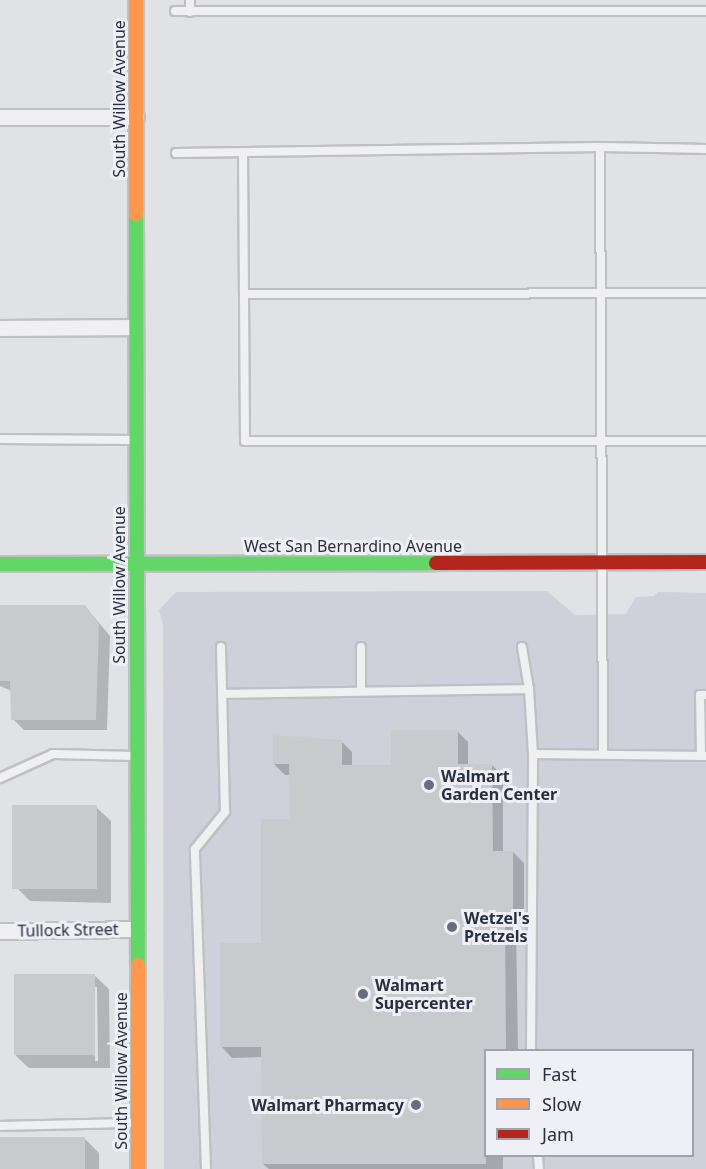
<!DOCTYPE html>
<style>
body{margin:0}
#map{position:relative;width:706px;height:1169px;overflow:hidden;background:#e0e2e6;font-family:"Noto Sans",sans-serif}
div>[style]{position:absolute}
.built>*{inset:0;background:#ced1d9}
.shadow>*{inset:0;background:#0003}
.building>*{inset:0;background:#c9cace;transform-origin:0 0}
.roads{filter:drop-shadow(2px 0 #bfc0c4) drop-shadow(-2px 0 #bfc0c4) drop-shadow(0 2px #bfc0c4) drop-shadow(0 -2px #bfc0c4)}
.lane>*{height:8px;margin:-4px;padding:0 4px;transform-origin:4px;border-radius:4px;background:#f0f0f2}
.street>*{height:15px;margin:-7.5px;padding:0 7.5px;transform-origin:7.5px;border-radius:7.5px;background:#f0f0f2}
.fast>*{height:14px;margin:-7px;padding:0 7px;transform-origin:7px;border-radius:7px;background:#63d668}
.slow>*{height:14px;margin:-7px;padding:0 7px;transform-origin:7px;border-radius:7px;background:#ff974d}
.jam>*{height:14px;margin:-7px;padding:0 7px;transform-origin:7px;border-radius:7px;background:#b3261e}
.dots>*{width:16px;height:16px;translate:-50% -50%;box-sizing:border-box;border:3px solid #eef0f5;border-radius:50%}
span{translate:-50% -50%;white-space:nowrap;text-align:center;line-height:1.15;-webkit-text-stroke:6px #eef0f5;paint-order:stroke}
.street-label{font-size:16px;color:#282f3e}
.poi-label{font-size:16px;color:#282f3e;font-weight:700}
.left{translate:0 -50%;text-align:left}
.right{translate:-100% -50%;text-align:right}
.legend{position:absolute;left:484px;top:1049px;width:210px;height:108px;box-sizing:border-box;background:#eef0f5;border:2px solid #9fa3ac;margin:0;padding:8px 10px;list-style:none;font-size:18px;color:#282f3e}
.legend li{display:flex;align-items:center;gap:12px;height:30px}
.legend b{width:30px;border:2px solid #9fa3ac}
</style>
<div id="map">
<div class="built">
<i style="clip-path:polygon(evenodd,547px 591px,575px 615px,626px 614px,636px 597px,654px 596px,658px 592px,706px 593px,706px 1169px,164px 1169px,163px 625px,159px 610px,176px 592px,547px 591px,486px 1050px,692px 1050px,692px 1156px,486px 1156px,486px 1050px)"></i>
</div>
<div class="shadow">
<i style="clip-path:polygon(0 607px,84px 607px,95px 618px,110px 636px,107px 730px,24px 730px,13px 719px,12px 691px,0 686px)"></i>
<i style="clip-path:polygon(457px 731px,468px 742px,468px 765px,492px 765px,503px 776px,503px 852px,513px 852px,524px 863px,524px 924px,516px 924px,518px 1050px,486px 1050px,486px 1156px,503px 1156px,503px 1169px,269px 1169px,263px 1164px,263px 1057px,232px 1058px,222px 1047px,262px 945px,291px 820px,291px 775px,285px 775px,274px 764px,341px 741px,352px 752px,352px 766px,392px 766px)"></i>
<i style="clip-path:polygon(96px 807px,111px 821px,111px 903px,30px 901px,16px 887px)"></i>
<i style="clip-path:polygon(evenodd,94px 975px,109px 989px,110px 1068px,29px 1068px,14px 1054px,94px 975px,94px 987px,97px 987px,98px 1061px,95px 1061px,94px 987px)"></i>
<i style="clip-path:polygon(0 1138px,85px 1139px,99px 1153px,99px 1169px,0 1169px)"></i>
</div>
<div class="building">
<i style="clip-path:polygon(0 605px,85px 605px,99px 624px,96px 720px,11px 720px,10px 681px,0 681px)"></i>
<i style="clip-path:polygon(391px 730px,458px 730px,458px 764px,492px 764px,493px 851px,513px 851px,513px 913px,505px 913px,506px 1050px,486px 1050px,486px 1164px,262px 1164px,261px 1047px,220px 1047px,220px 943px,261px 943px,261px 819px,290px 819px,289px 764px,273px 764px,273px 735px,342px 740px,342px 765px,391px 765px)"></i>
<i style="left:97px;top:805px;width:84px;height:85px;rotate:90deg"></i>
<i style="left:14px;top:974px;width:81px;height:81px"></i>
<i style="left:0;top:1137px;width:85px;height:32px"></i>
</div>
<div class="roads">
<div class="lane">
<i style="left:190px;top:0;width:12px;rotate:90deg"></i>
<i style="left:175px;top:11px;width:531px"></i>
<i style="left:600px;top:147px;width:106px;rotate:1.1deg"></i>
<i style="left:176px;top:153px;width:424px;rotate:-0.8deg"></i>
<i style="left:600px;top:147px;width:606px;rotate:89.72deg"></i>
<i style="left:243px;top:153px;width:288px;rotate:89.6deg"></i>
<i style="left:245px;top:441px;width:461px"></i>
<i style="left:244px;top:294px;width:462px;rotate:-0.1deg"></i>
<i style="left:0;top:439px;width:133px;rotate:0.4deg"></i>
<i style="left:361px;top:647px;width:44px;rotate:90deg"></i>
<i style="left:522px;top:647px;width:43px;rotate:80.5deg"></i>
<i style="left:529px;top:689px;width:65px;rotate:86.5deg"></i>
<i style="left:222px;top:694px;width:307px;rotate:-0.9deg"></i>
<i style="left:701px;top:756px;width:61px;rotate:-90.9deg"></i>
<i style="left:700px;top:695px;width:6px"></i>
<i style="left:0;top:778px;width:58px;rotate:-24.4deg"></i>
<i style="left:53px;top:754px;width:82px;rotate:1.4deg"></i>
<i style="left:531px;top:1050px;width:296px;rotate:-89.6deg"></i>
<i style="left:533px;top:754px;width:173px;rotate:0.7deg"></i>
<i style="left:0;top:1126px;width:136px;rotate:-1.3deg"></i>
<i style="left:538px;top:1156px;width:13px;rotate:86deg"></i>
<i style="left:206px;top:1169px;width:320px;rotate:-92deg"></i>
<i style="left:195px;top:849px;width:48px;rotate:-51deg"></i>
<i style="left:225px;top:812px;width:165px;rotate:-91.4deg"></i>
</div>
<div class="street">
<i style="left:0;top:117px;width:136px"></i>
<i style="left:0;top:328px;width:135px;rotate:-0.4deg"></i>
<i style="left:0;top:931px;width:137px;rotate:-0.8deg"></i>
</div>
<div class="fast">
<i style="left:136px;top:214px;width:751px;rotate:89.85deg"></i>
<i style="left:0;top:564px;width:436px;rotate:-0.1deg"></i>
</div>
<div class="slow">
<i style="left:136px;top:0;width:214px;rotate:90deg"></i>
<i style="left:138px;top:965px;width:204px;rotate:90deg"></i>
</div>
<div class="jam">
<i style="left:436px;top:563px;width:270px;rotate:-0.2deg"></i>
</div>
</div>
<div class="dots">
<i style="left:429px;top:785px;background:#686e79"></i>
<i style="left:452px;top:927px;background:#686e79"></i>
<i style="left:363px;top:994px;background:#686e79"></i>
<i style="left:416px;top:1105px;background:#686e79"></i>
</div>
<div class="street-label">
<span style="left:119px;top:99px;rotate:-90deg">South Willow Avenue</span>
<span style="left:353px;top:546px">West San Bernardino Avenue</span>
<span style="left:119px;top:585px;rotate:-90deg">South Willow Avenue</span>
<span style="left:68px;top:930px;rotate:-1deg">Tullock Street</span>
<span style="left:121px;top:1071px;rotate:-90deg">South Willow Avenue</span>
</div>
<div class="poi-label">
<span class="left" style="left:441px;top:785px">Walmart<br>Garden Center</span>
<span class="left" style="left:464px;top:927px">Wetzel's<br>Pretzels</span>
<span class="left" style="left:375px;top:994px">Walmart<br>Supercenter</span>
<span class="right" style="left:404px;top:1105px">Walmart Pharmacy</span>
</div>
<ul class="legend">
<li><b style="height:8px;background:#63d668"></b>Fast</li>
<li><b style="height:8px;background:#ff974d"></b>Slow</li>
<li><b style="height:8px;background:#b3261e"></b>Jam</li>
</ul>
</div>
